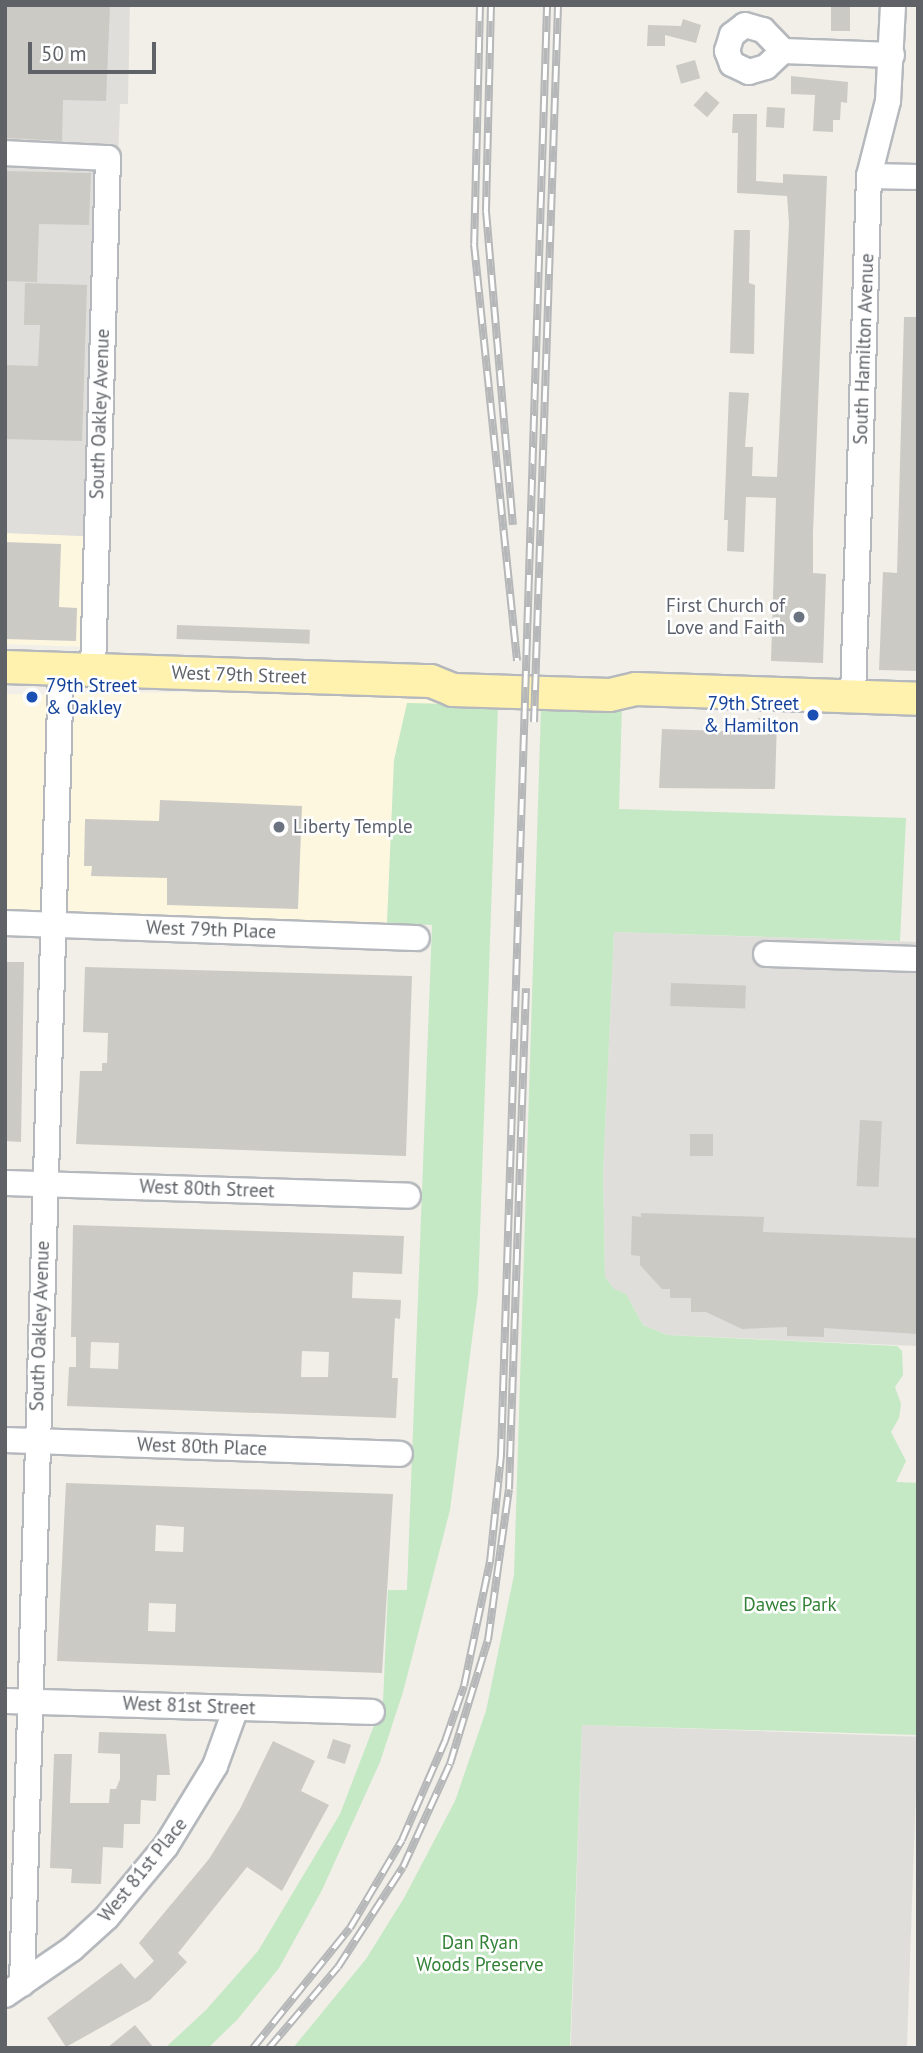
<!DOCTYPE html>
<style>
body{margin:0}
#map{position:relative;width:923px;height:2053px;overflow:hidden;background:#f1efe8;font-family:"PT Sans",sans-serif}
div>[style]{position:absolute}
.commercial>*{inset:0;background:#fef7e0;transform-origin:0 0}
.industrial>*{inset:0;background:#e0deda;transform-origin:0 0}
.green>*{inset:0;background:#c5e8c5}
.building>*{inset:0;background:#cccac5;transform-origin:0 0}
.roads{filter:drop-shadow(2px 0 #b5b8bc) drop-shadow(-2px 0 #b5b8bc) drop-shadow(0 2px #b5b8bc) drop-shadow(0 -2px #b5b8bc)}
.minor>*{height:24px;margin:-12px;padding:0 12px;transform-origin:12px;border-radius:12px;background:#fff}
.major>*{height:32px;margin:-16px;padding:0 16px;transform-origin:16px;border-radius:16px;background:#fff2af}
.rail>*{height:8px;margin-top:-4px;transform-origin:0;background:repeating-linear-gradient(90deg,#fff 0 16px,#b6b7b8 0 32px);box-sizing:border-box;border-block:2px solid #b6b7b8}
.dots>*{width:19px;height:19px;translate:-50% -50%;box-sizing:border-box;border:4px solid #fff;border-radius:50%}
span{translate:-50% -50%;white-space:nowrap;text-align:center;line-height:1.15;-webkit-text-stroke:5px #fff;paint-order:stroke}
.street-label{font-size:19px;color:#5f6368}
.worship-label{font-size:19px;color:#5b616d}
.right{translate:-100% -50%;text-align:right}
.left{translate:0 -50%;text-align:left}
.transit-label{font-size:19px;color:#164399}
.park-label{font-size:19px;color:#348238}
.frame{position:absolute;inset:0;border:7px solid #5f6368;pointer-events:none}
.scale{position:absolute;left:28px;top:42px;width:128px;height:32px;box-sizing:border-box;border:4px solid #5f6368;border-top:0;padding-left:9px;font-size:21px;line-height:24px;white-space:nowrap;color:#5f6368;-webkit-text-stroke:5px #fff;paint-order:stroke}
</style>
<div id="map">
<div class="commercial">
<i style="left:5px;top:533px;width:80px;height:111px;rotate:2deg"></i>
<i style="clip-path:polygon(268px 692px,493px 699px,394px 760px,387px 923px,65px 913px,72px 693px)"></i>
<i style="clip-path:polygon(5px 694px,50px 695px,43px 911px,5px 909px)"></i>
</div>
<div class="industrial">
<i style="clip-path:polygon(5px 5px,130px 5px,128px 104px,120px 104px,105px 537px,5px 533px)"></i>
<i style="clip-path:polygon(614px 932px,918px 942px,918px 1346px,667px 1335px,643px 1325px,626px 1294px,614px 1290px,605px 1277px,603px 1174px)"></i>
<i style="left:582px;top:1725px;width:336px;height:323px;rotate:2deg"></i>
</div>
<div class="green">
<i style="clip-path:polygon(407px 703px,498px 705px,478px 1293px,450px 1510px,403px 1692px,380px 1762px,322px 1890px,279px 1968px,237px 2020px,208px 2048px,165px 2048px,206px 2010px,258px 1951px,340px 1814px,383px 1702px,388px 1590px,407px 1590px,432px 925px,387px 923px,394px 760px)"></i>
<i style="clip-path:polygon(622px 704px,619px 809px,906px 818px,900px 941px,614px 932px,603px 1174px,605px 1277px,614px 1289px,626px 1294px,643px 1325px,667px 1335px,897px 1346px,902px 1351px,903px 1375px,895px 1387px,901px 1404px,899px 1418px,891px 1432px,906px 1461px,896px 1482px,918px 1483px,918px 1735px,582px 1725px,570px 2048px,293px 2048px,366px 1959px,404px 1898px,455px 1801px,486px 1711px,514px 1575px,541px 708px)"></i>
</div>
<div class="building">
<i style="clip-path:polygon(5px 5px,110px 5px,106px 101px,63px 100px,62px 141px,6px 138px)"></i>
<i style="left:831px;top:5px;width:19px;height:26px"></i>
<i style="clip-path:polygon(683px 19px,701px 25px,696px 43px,665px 35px,665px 46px,647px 46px,648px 25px,681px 26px)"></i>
<i style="left:695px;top:60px;width:19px;height:20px;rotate:74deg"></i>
<i style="clip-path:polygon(791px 76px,848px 82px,847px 103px,841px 102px,840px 120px,833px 120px,833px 132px,813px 131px,815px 95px,791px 94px)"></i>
<i style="left:706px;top:91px;width:18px;height:19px;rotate:41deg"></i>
<i style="left:767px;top:107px;width:18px;height:20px;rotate:3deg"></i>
<i style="clip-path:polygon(733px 114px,757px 114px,756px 181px,783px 183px,783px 174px,827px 176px,813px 533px,813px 573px,826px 574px,823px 663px,771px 661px,776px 498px,746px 497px,744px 552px,727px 551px,728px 520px,724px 520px,729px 392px,749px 393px,745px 447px,753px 447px,752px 476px,777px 477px,789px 223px,787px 196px,737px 193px,738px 133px,732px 133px)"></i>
<i style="clip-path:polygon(5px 171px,91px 173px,89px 225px,39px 224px,37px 282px,5px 281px)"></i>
<i style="clip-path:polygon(734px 230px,750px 230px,749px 283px,755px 285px,754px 354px,730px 353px)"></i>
<i style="clip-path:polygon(25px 283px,87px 285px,82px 441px,5px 439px,5px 365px,38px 366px,40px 325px,24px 325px)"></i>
<i style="clip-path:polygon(904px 317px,918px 317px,918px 671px,879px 670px,883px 572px,897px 573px)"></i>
<i style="clip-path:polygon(5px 542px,61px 544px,59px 607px,77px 608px,76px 641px,5px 639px)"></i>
<i style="left:177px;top:625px;width:133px;height:14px;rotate:2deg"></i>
<i style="clip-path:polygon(758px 718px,777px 718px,775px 789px,659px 788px,662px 729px,757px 732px)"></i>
<i style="clip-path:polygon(160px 800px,302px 806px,298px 909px,167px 905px,167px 878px,91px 876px,92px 866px,84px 866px,85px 819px,159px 821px)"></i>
<i style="clip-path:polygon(5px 962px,24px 962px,21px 1142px,5px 1141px)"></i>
<i style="clip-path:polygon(85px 967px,412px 976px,406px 1156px,76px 1144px,80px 1071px,102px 1071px,102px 1063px,107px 1063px,108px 1033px,83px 1032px)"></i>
<i style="left:671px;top:983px;width:75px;height:23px;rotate:2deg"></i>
<i style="left:860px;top:1120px;width:22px;height:66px;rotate:3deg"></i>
<i style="left:690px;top:1134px;width:23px;height:22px"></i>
<i style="clip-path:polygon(641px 1213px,764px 1217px,763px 1232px,918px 1238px,918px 1334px,824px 1328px,824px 1337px,787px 1336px,787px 1327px,742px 1329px,706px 1312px,691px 1312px,691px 1298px,670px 1298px,670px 1289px,662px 1289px,640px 1265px,640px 1256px,631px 1255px,632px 1216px,641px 1217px)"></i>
<i style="clip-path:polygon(evenodd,73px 1225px,404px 1236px,402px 1274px,353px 1272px,352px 1298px,401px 1300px,400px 1319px,395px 1318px,392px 1378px,398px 1378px,396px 1418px,67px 1406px,69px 1367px,76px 1367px,76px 1337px,71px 1337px,73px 1225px,91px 1342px,119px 1343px,118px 1369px,90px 1368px,91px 1342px,73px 1225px,302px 1351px,329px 1352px,328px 1377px,301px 1377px,302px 1351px)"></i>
<i style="clip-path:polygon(evenodd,66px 1483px,393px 1494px,382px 1673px,57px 1661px,66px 1483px,156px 1525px,184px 1527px,183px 1552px,155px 1551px,156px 1525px,66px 1483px,149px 1603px,176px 1604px,175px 1632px,148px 1631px,149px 1603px)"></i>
<i style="clip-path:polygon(99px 1732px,166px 1734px,170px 1775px,157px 1775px,156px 1801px,141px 1800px,140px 1824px,124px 1824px,123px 1848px,103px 1847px,101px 1884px,71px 1883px,72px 1869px,50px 1868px,54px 1754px,72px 1754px,70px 1803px,109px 1803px,110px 1789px,116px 1789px,120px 1779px,120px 1754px,98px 1753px)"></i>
<i style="left:333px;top:1739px;width:19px;height:20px;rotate:18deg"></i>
<i style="clip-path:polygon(273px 1741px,315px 1761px,301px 1791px,329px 1805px,282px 1891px,247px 1867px,178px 1953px,187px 1962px,150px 2000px,66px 2047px,47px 2018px,121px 1963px,135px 1979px,154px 1961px,139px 1943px,209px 1859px,240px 1809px)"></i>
<i style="clip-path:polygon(135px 2025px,154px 2048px,107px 2048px)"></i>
</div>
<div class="roads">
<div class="minor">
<i style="left:745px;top:25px;width:19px;rotate:16deg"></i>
<i style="left:763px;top:30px;width:29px;rotate:46deg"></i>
<i style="left:783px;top:51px;width:23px;rotate:137deg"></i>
<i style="left:766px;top:67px;width:18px;rotate:164deg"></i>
<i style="left:749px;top:72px;width:19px;rotate:-155deg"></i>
<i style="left:732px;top:64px;width:14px;rotate:-111deg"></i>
<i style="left:727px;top:51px;width:17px;rotate:-73deg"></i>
<i style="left:732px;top:35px;width:16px;rotate:-38deg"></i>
<i style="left:783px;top:51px;width:109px;rotate:2.1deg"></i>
<i style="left:5px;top:153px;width:103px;rotate:2.8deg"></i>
<i style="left:108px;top:158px;width:512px;rotate:91.68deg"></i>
<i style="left:869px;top:176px;width:49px;rotate:1.2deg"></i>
<i style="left:853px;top:696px;width:520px;rotate:-88.24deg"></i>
<i style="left:869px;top:176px;width:77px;rotate:-75.8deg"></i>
<i style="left:888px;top:101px;width:96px;rotate:-87deg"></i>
<i style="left:5px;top:923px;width:412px;rotate:2.1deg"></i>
<i style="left:766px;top:954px;width:152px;rotate:1.9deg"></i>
<i style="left:5px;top:1183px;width:403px;rotate:1.8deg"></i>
<i style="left:5px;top:1440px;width:395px;rotate:2deg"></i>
<i style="left:5px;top:1701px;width:367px;rotate:1.7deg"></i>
<i style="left:22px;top:1984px;width:1316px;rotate:-88.3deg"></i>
<i style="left:5px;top:1995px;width:81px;rotate:-34.5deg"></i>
<i style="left:72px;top:1949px;width:47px;rotate:-42.4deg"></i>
<i style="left:107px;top:1917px;width:92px;rotate:-50.3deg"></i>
<i style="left:166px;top:1846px;width:94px;rotate:-58.5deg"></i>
<i style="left:215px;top:1766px;width:62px;rotate:-70.1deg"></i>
</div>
<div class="major">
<i style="left:5px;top:667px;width:426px;rotate:1.9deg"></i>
<i style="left:431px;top:681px;width:24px;rotate:22deg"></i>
<i style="left:453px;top:690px;width:157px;rotate:1.8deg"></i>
<i style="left:610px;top:695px;width:27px;rotate:-13deg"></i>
<i style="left:636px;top:689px;width:282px;rotate:2deg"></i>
</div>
</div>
<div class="rail">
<i style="left:480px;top:5px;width:239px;rotate:91.4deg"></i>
<i style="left:474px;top:244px;width:419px;rotate:84.1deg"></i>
<i style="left:491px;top:5px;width:206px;rotate:91.4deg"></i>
<i style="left:486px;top:211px;width:315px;rotate:85.1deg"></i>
<i style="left:534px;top:722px;width:717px;rotate:-88.08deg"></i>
<i style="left:253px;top:2048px;width:154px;rotate:-51.1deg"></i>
<i style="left:350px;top:1928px;width:102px;rotate:-59.4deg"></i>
<i style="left:402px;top:1840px;width:108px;rotate:-66.5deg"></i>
<i style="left:445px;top:1741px;width:58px;rotate:-70.9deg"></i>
<i style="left:464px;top:1686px;width:127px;rotate:-78.2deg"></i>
<i style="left:490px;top:1562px;width:108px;rotate:-84.1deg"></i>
<i style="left:501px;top:1455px;width:1451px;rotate:-88.18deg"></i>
<i style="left:269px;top:2048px;width:106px;rotate:-49.6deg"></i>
<i style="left:338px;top:1967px;width:119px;rotate:-57deg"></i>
<i style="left:403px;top:1867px;width:113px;rotate:-65.5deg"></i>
<i style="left:450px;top:1764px;width:130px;rotate:-73deg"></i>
<i style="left:488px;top:1640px;width:152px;rotate:-82.1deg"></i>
<i style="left:509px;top:1489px;width:501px;rotate:-88.06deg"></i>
</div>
<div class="dots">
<i style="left:799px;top:617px;background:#6b7280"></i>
<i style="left:32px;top:697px;background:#1a4fb4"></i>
<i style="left:813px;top:715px;background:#1a4fb4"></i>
<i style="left:279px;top:827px;background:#6b7280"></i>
</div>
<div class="street-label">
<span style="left:864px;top:349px;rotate:-88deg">South Hamilton Avenue</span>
<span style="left:100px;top:414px;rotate:-88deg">South Oakley Avenue</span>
<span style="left:239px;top:675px;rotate:2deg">West 79th Street</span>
<span style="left:211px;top:930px;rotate:2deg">West 79th Place</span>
<span style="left:207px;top:1189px;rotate:2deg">West 80th Street</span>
<span style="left:40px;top:1326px;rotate:-88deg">South Oakley Avenue</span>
<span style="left:202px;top:1447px;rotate:2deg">West 80th Place</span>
<span style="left:189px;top:1706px;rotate:2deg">West 81st Street</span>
<span style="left:143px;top:1870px;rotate:-51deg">West 81st Place</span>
</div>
<div class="worship-label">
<span class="right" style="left:785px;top:617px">First Church of<br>Love and Faith</span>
<span class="left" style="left:293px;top:827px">Liberty Temple</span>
</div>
<div class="transit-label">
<span class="left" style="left:46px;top:697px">79th Street<br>&amp; Oakley</span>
<span class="right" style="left:799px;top:715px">79th Street<br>&amp; Hamilton</span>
</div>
<div class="park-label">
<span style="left:790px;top:1605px">Dawes Park</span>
<span style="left:480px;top:1954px">Dan Ryan<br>Woods Preserve</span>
</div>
<div class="frame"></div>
<div class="scale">50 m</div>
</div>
